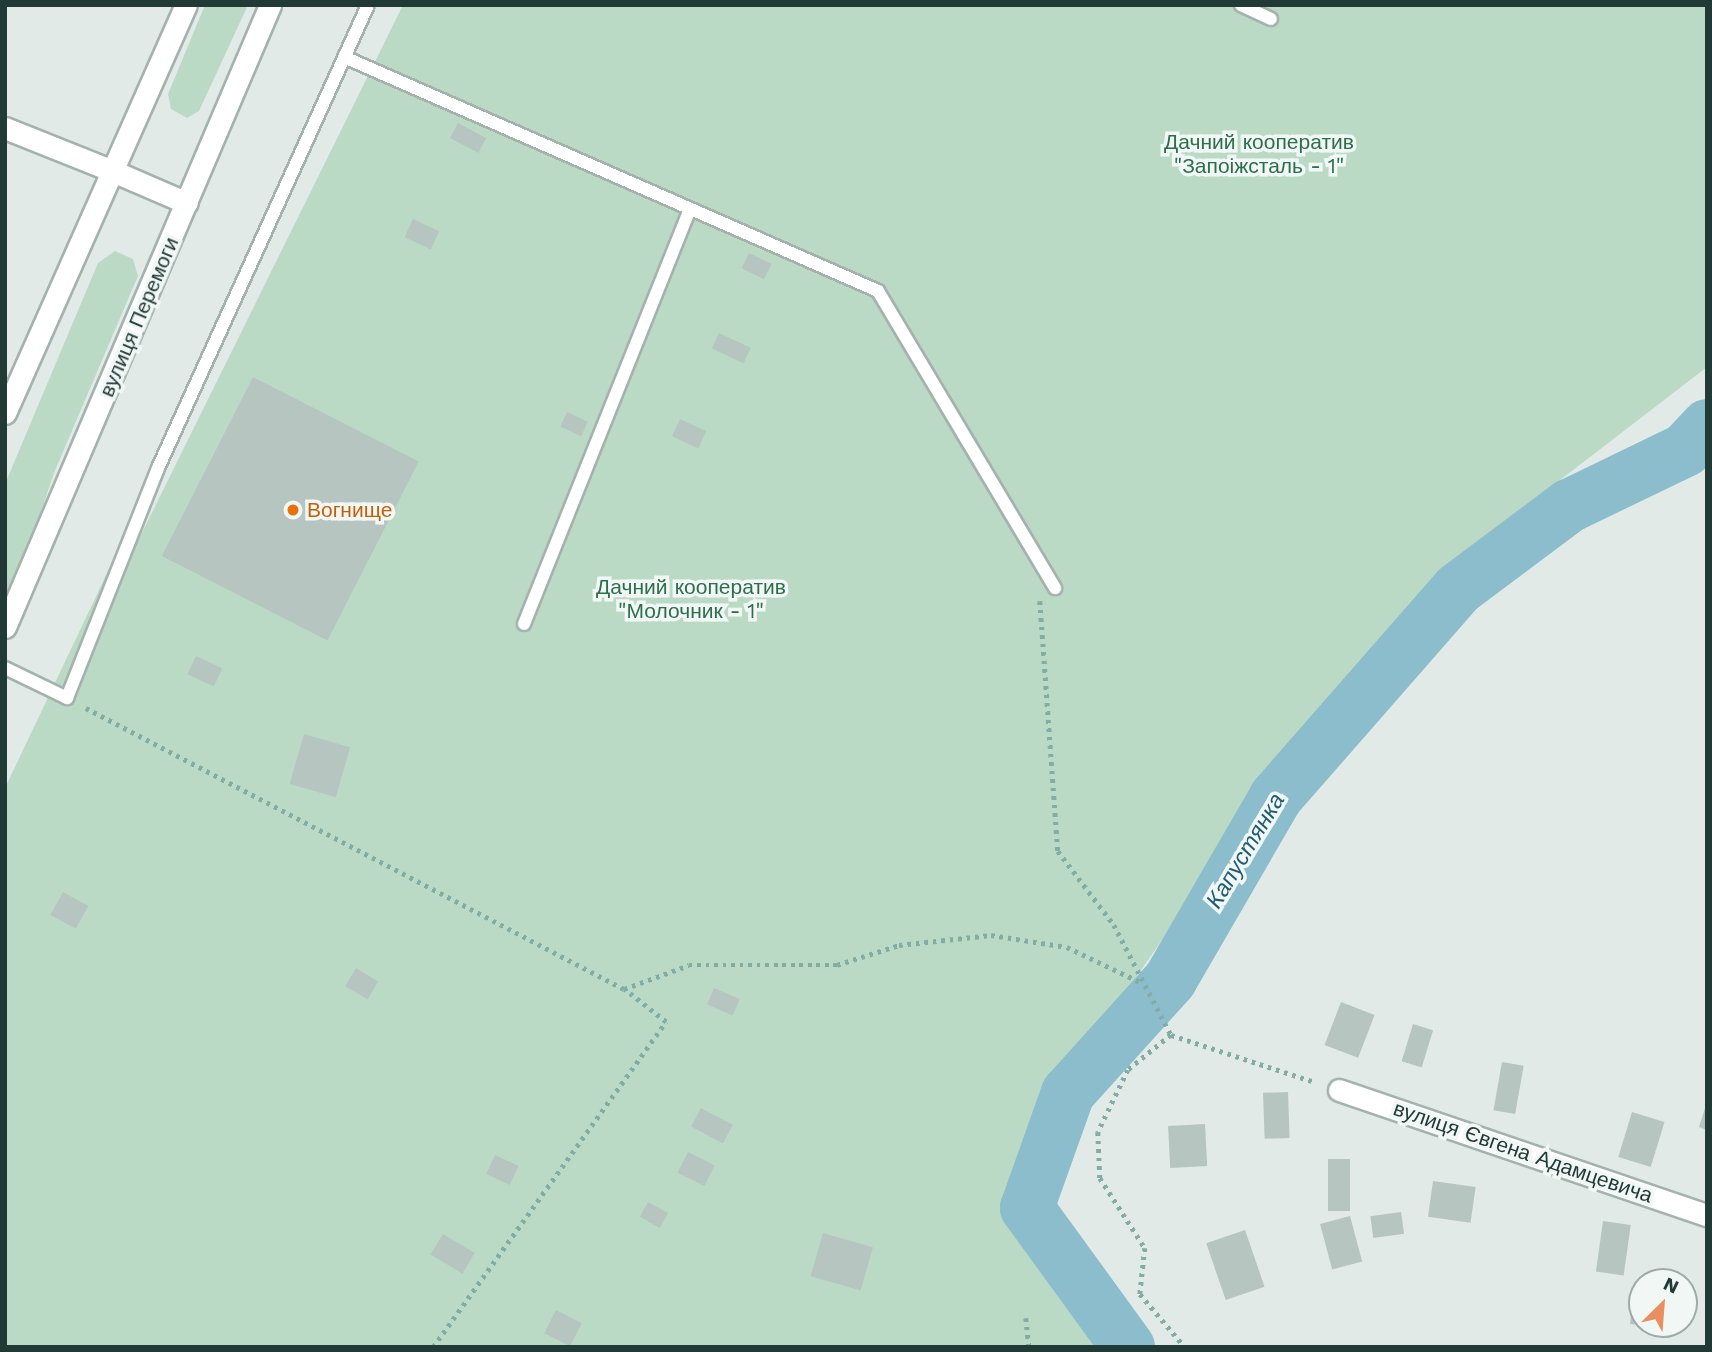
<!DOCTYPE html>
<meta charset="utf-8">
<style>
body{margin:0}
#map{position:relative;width:1712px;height:1352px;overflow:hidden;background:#e1eae7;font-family:"Work Sans",sans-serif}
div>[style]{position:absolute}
.green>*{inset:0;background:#bbdac6}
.river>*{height:54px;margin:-27px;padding:0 27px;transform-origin:27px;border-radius:27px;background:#8cbdcc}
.building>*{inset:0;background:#b6c5c0;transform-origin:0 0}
.path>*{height:4.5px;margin-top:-2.25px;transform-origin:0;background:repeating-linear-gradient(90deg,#83aca3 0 3.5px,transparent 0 8.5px)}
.roads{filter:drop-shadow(2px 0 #a4b2ae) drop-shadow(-2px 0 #a4b2ae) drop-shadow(0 2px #a4b2ae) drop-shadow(0 -2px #a4b2ae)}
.service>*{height:12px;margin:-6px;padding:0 6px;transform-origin:6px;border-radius:6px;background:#fff}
.minor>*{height:21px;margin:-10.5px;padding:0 10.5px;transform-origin:10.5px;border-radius:10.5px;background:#fff}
.tertiary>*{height:21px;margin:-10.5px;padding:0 10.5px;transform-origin:10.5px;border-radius:10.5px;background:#fff}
.secondary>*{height:21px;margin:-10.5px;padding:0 10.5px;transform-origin:10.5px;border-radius:10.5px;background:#fff}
.dots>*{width:19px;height:19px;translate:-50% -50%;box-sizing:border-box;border:4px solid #f1f7f5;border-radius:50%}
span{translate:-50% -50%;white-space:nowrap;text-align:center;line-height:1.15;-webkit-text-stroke:7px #f1f7f5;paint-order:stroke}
.park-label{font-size:21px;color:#2f6e4d}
.street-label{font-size:21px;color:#223a36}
.food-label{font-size:21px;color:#c56008}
.left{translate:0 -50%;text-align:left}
.water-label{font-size:23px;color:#215d72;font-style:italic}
.frame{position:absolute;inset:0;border:7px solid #223a36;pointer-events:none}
.north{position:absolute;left:1628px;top:1268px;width:70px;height:70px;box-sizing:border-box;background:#f1f7f5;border:2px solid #9eaba9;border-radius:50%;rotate:25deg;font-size:19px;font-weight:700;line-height:28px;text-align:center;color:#223a36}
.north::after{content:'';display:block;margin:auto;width:24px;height:32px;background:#e88e61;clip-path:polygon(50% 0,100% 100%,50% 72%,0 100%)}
</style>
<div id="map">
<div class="green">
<i style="clip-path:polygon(205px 5px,248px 5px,199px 111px,187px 118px,171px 109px,168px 94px)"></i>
<i style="clip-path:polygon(403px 5px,1707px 5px,1707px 367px,1443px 570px,1278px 772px,1108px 1018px,1052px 1082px,1002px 1203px,1106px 1347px,5px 1347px,5px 788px,119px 548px,132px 553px)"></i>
<i style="clip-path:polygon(115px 251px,133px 259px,138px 276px,54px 473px,5px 618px,5px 484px,98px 263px)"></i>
</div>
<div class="river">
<i style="left:1128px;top:1347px;width:172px;rotate:-126deg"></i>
<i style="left:1027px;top:1208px;width:122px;rotate:-70.4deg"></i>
<i style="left:1068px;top:1093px;width:152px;rotate:-47.9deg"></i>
<i style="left:1170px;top:980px;width:211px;rotate:-59.9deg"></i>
<i style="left:1276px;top:797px;width:276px;rotate:-48.8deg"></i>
<i style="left:1458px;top:589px;width:139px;rotate:-36.8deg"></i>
<i style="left:1569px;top:506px;width:129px;rotate:-25.8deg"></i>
<i style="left:1685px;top:450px;width:33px;rotate:-47deg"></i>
</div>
<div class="building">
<i style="left:458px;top:123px;width:32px;height:17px;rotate:28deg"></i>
<i style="left:413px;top:219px;width:29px;height:20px;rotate:25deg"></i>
<i style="left:749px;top:253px;width:25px;height:17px;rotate:26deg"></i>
<i style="left:719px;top:333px;width:35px;height:17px;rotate:25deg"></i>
<i style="left:253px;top:377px;width:186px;height:201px;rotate:27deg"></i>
<i style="left:567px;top:412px;width:23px;height:16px;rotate:25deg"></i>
<i style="left:680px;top:419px;width:29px;height:19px;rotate:25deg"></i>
<i style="left:196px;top:656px;width:29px;height:20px;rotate:25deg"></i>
<i style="left:304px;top:734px;width:48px;height:52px;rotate:16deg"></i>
<i style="left:63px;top:892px;width:29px;height:26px;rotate:29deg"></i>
<i style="left:356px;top:968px;width:26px;height:21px;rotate:31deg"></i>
<i style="left:714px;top:988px;width:28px;height:18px;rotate:23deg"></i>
<i style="left:1341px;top:1002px;width:36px;height:46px;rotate:21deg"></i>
<i style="left:1413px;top:1024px;width:21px;height:39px;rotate:17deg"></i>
<i style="left:1502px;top:1062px;width:22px;height:49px;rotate:10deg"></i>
<i style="left:1288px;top:1092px;width:46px;height:25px;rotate:88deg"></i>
<i style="clip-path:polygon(1706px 1105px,1707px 1105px,1707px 1130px,1699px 1127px)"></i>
<i style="left:701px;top:1108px;width:36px;height:21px;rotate:28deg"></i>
<i style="left:1632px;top:1112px;width:34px;height:47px;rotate:17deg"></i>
<i style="left:1205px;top:1124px;width:42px;height:37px;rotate:87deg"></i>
<i style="left:688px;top:1152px;width:30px;height:23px;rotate:27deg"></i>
<i style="left:495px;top:1155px;width:26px;height:21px;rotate:25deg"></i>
<i style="left:1328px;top:1159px;width:22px;height:52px"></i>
<i style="left:1433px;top:1181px;width:43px;height:36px;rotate:8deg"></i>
<i style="left:648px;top:1202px;width:23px;height:17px;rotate:29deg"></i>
<i style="left:1401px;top:1212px;width:22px;height:31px;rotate:82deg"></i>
<i style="left:1350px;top:1216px;width:47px;height:31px;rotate:75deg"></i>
<i style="left:1603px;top:1221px;width:28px;height:51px;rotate:8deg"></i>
<i style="left:1245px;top:1230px;width:60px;height:41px;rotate:71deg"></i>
<i style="left:823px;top:1233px;width:52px;height:45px;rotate:16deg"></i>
<i style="left:443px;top:1234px;width:37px;height:24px;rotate:31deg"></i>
<i style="clip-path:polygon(1634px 1283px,1642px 1284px,1642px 1325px,1630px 1324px)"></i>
<i style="left:556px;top:1310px;width:29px;height:26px;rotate:27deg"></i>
</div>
<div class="path">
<i style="left:1040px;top:601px;width:251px;rotate:85.9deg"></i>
<i style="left:1058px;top:851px;width:93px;rotate:52.9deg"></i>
<i style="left:1114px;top:925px;width:124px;rotate:62.6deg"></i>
<i style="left:1171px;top:1035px;width:151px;rotate:18.1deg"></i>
<i style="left:86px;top:708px;width:607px;rotate:27.58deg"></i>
<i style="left:624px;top:989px;width:69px;rotate:-20.3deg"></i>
<i style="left:689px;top:965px;width:148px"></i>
<i style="left:837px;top:965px;width:65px;rotate:-17.9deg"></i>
<i style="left:899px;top:945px;width:93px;rotate:-6.2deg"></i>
<i style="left:991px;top:935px;width:77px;rotate:9deg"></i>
<i style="left:1067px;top:947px;width:81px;rotate:25.6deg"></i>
<i style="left:1171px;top:1035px;width:55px;rotate:140.9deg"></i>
<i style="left:1128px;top:1070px;width:69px;rotate:115.8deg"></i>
<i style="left:1098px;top:1132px;width:46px;rotate:87.5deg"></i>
<i style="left:1100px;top:1178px;width:83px;rotate:57.3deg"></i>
<i style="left:1145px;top:1248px;width:46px;rotate:96.2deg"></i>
<i style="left:1140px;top:1294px;width:70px;rotate:49.7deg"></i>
<i style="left:1026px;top:1318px;width:29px;rotate:84deg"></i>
<i style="left:433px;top:1347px;width:400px;rotate:-54.4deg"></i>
<i style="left:666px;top:1022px;width:53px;rotate:-141.8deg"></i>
</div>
<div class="roads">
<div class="service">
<i style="left:1241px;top:5px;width:33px;rotate:25deg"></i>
<i style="left:344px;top:57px;width:583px;rotate:23.66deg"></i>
<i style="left:878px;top:291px;width:346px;rotate:59.2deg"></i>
<i style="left:524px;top:624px;width:447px;rotate:-68.2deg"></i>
<i style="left:5px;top:668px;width:69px;rotate:25.8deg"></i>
<i style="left:67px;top:698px;width:247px;rotate:-68.4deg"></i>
<i style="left:158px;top:468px;width:508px;rotate:-65.6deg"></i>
</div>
<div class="minor">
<i style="left:1339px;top:1090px;width:389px;rotate:18.8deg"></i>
</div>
<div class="tertiary">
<i style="left:5px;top:128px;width:118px;rotate:21.8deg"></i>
</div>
<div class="secondary">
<i style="left:115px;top:172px;width:78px;rotate:23.3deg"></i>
<i style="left:5px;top:413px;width:446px;rotate:-66.1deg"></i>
<i style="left:5px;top:627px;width:676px;rotate:-66.92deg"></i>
</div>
</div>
<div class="dots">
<i style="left:293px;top:510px;background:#e8710a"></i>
</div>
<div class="park-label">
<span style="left:1259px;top:154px">Дачний кооператив<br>"Запоіжсталь - 1"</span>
<span style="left:691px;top:599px">Дачний кооператив<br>"Молочник - 1"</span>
</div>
<div class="street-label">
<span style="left:139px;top:317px;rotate:-67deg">вулиця Перемоги</span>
<span style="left:1523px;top:1152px;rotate:19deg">вулиця Євгена Адамцевича</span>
</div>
<div class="food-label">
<span class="left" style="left:307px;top:510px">Вогнище</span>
</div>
<div class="water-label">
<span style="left:1246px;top:851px;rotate:-59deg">Капустянка</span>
</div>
<div class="frame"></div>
<div class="north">N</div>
</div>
